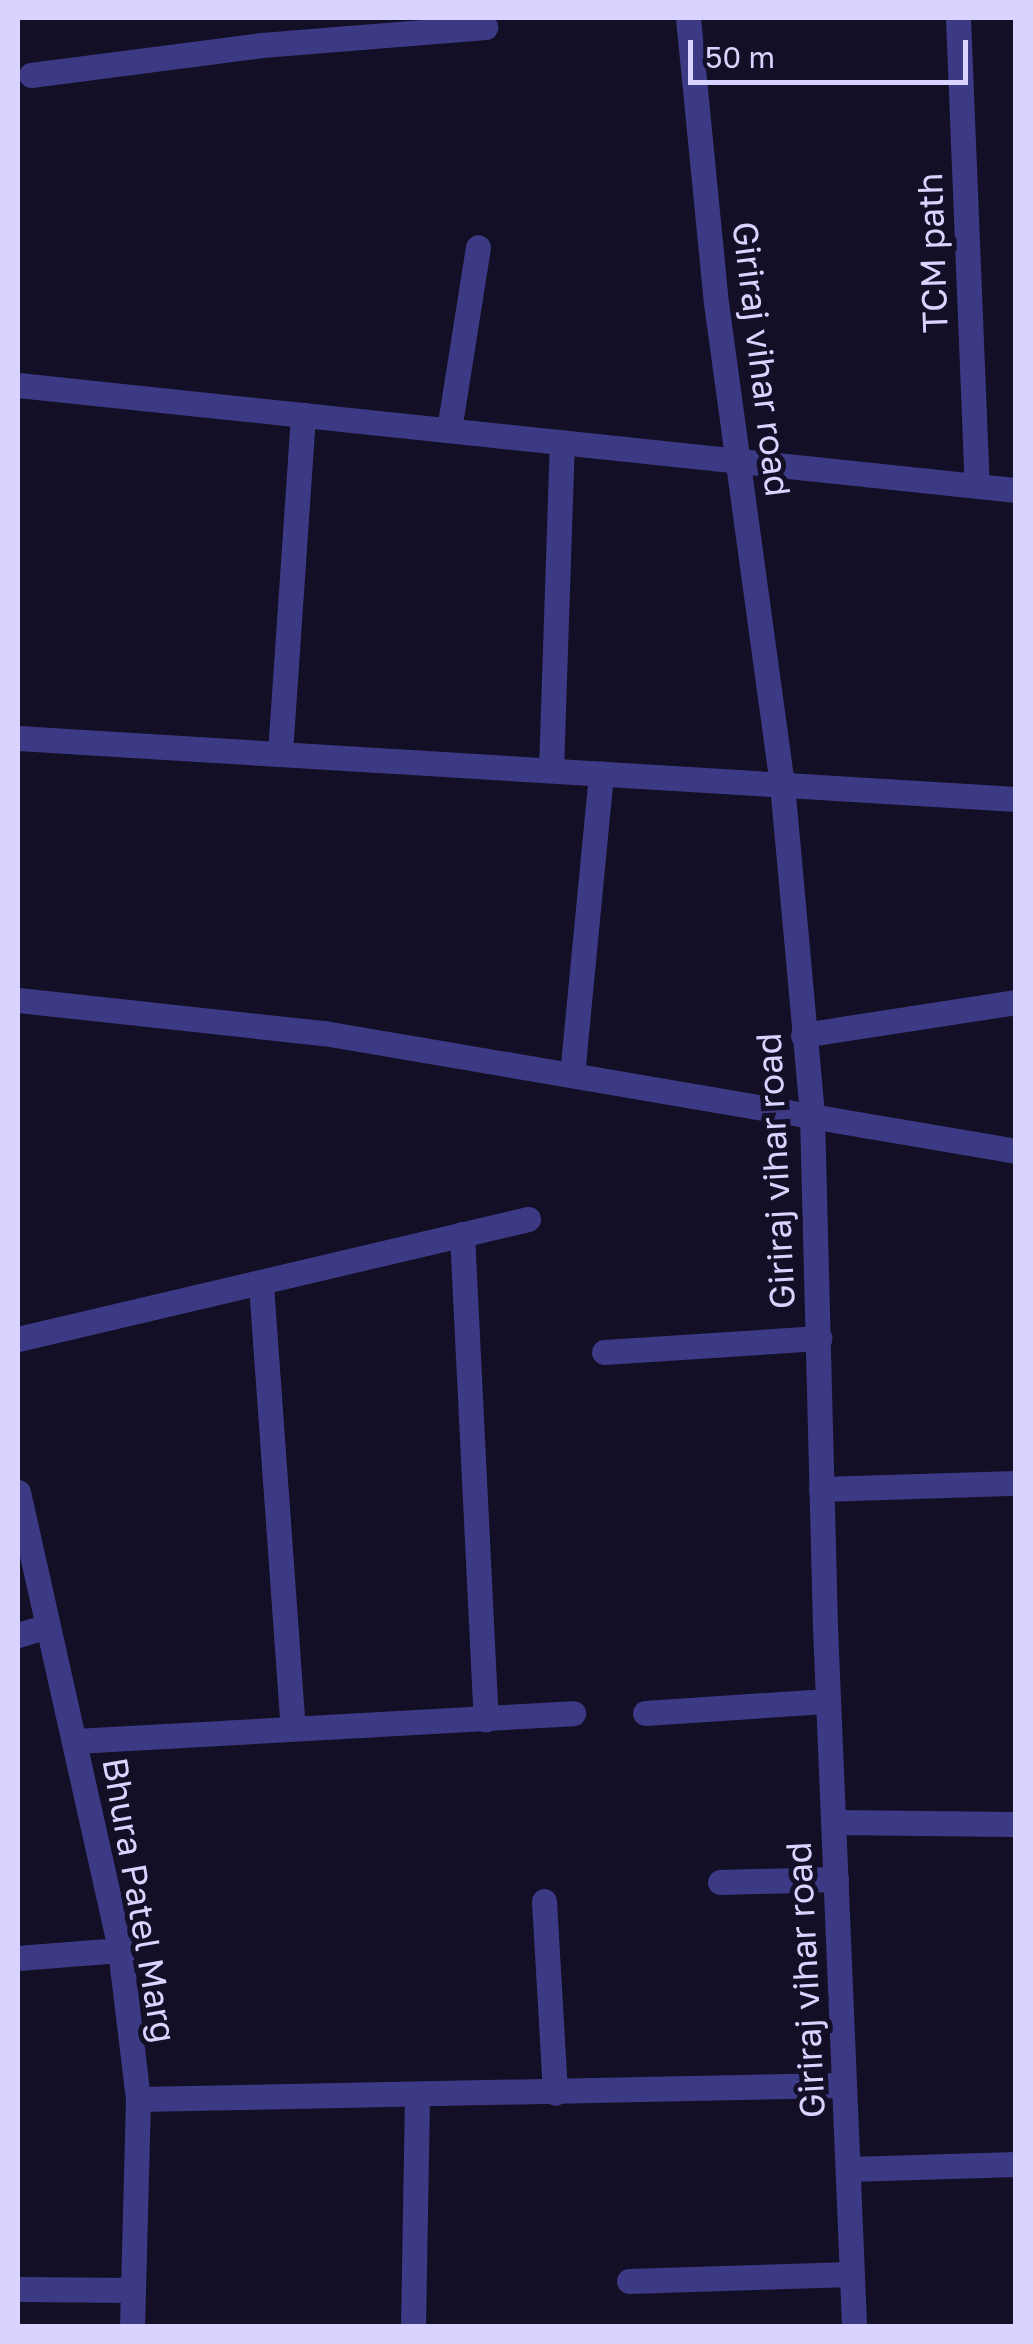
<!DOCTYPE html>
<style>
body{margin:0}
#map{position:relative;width:1033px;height:2344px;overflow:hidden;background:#130f26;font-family:"Golos Text",sans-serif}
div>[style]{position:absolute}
.minor>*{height:25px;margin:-12.5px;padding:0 12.5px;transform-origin:12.5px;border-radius:12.5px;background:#3d3a85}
span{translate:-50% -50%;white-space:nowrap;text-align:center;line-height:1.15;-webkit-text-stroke:10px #130f26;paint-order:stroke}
.street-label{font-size:35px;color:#d9d4ff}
.frame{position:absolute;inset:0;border:20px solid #d9d4ff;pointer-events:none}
.scale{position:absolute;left:688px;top:40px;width:280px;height:45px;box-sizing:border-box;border:5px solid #d9d4ff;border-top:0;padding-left:12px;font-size:30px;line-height:35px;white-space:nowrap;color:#d9d4ff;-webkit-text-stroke:8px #130f26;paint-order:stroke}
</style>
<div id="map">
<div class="minor">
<i style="left:688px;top:18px;width:286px;rotate:84.4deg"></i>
<i style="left:716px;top:303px;width:486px;rotate:82.2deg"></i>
<i style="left:782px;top:784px;width:333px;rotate:84.8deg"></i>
<i style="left:812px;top:1116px;width:511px;rotate:88.54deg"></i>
<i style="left:825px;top:1627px;width:700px;rotate:87.62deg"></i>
<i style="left:958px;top:18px;width:468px;rotate:87.7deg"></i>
<i style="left:31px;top:75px;width:233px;rotate:-7.4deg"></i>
<i style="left:262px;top:45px;width:224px;rotate:-4.6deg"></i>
<i style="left:18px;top:385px;width:1004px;rotate:6.01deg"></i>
<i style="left:449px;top:430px;width:185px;rotate:-81deg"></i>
<i style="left:18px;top:738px;width:1000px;rotate:3.5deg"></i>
<i style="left:280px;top:753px;width:339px;rotate:-86.1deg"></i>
<i style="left:551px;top:770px;width:328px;rotate:-88.1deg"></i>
<i style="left:18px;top:1000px;width:308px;rotate:6.2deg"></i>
<i style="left:324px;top:1033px;width:702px;rotate:9.68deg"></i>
<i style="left:803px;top:1035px;width:216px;rotate:-8.8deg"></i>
<i style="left:572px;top:1075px;width:303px;rotate:-84.5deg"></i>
<i style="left:462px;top:1234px;width:486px;rotate:87.2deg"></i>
<i style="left:261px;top:1285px;width:444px;rotate:85.9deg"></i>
<i style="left:18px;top:1339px;width:524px;rotate:-13.24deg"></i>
<i style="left:604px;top:1352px;width:216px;rotate:-3.7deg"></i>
<i style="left:821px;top:1489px;width:195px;rotate:-1.8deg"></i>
<i style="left:18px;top:1492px;width:469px;rotate:77.4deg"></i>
<i style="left:120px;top:1950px;width:150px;rotate:83.1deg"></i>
<i style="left:138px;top:2099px;width:227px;rotate:91.5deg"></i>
<i style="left:18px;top:1635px;width:30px;rotate:-17deg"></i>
<i style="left:645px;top:1713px;width:183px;rotate:-3.8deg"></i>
<i style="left:75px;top:1741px;width:499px;rotate:-3.2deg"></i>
<i style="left:833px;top:1822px;width:181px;rotate:0.6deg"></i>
<i style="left:720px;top:1882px;width:116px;rotate:-1.5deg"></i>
<i style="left:544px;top:1901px;width:192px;rotate:86.7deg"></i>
<i style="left:18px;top:1958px;width:102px;rotate:-4.5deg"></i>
<i style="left:138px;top:2099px;width:705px;rotate:-1.14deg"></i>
<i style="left:849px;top:2169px;width:167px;rotate:-1.7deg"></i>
<i style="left:629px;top:2281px;width:223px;rotate:-1.8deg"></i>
<i style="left:18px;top:2289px;width:115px;rotate:0.5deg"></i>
<i style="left:413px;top:2326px;width:230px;rotate:-89deg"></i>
</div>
<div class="street-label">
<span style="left:932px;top:253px;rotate:-92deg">TCM path</span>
<span style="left:762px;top:359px;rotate:83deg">Giriraj vihar road</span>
<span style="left:775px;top:1171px;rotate:-93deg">Giriraj vihar road</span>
<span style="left:140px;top:1900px;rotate:80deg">Bhura Patel Marg</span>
<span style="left:805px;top:1980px;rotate:-93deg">Giriraj vihar road</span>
</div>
<div class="frame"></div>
<div class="scale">50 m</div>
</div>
